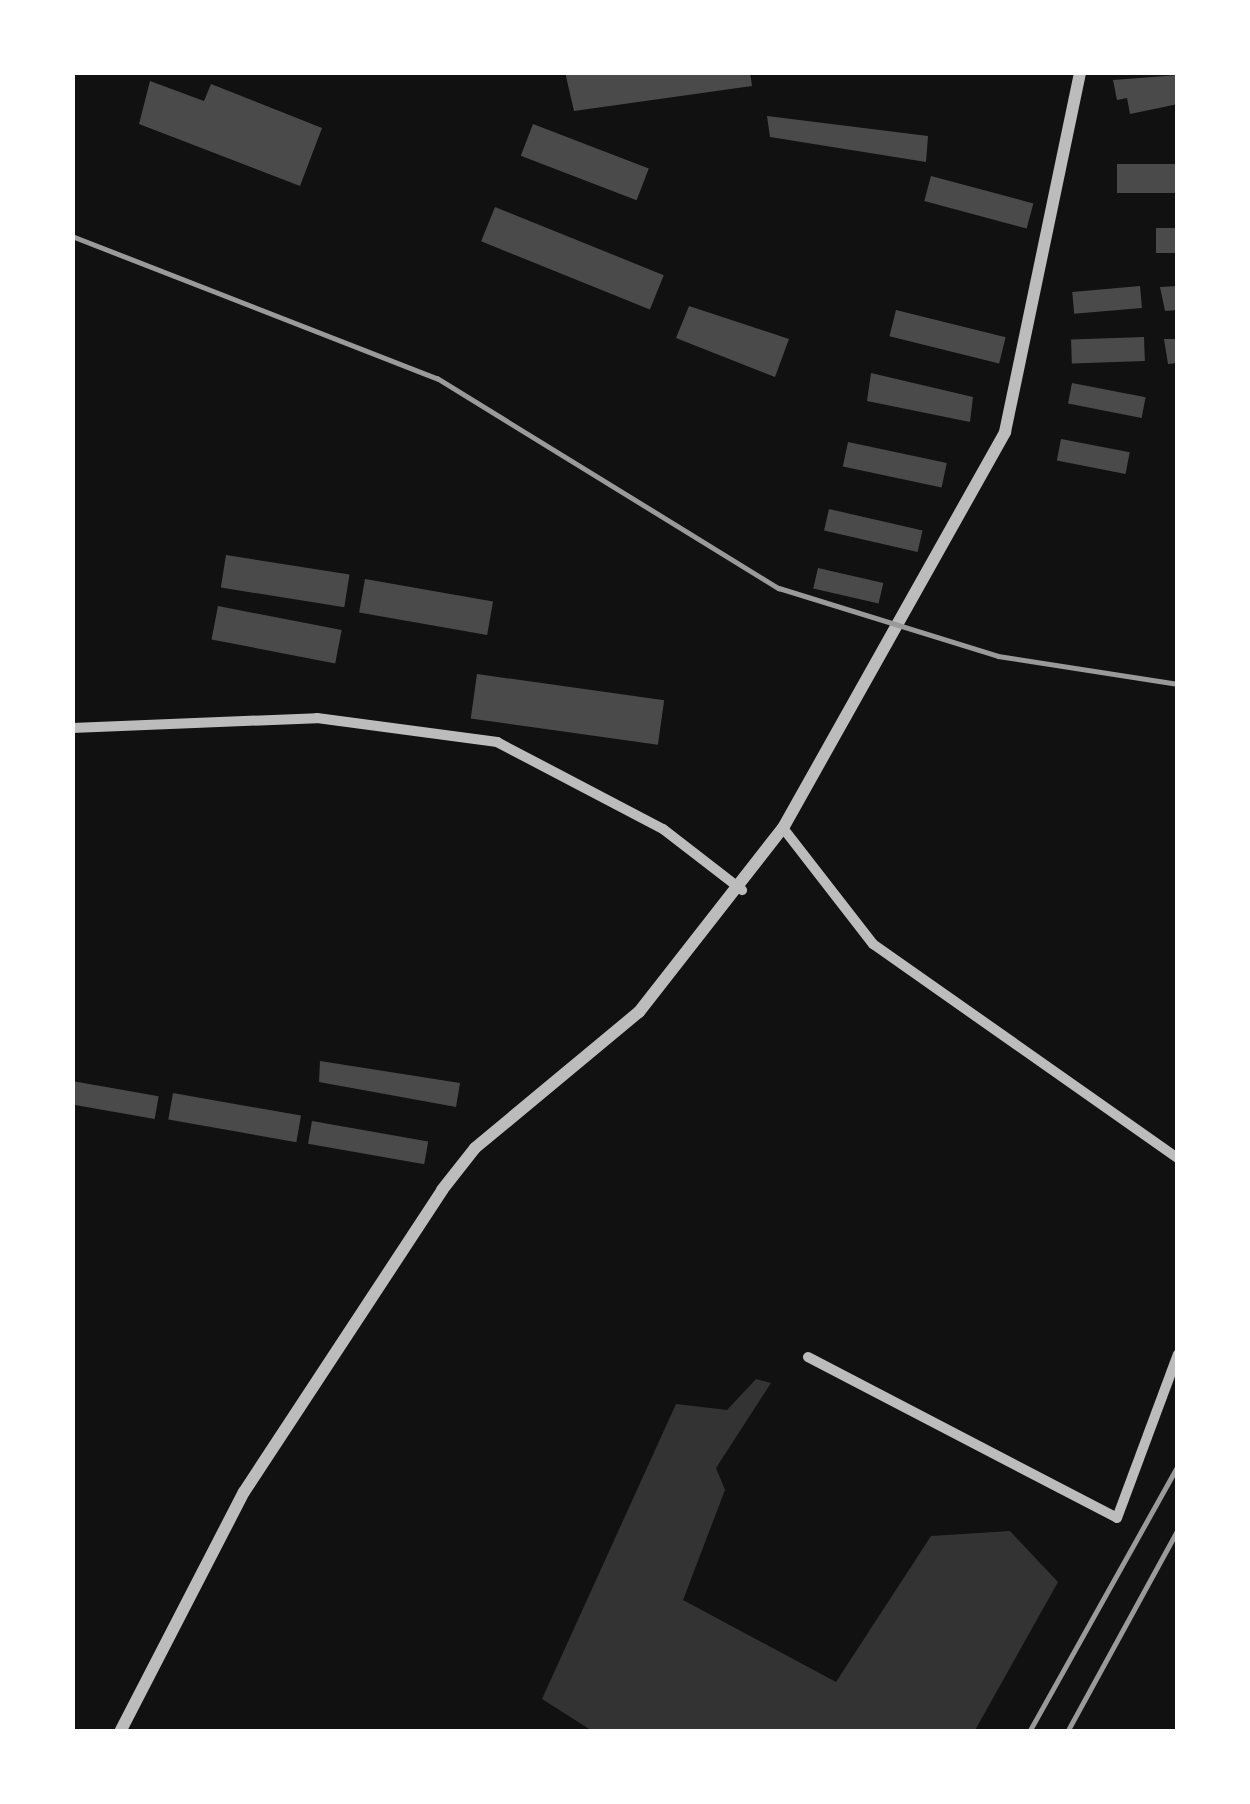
<!DOCTYPE html>
<style>
body{margin:0}
#map{position:relative;width:1250px;height:1804px;overflow:hidden;background:#111;font-family:Ubuntu,sans-serif}
div>[style]{position:absolute}
.water>*{inset:0;background:#333}
.building>*{inset:0;background:#4a4a4a;transform-origin:0 0}
.minor>*{height:10px;margin:-5px;padding:0 5px;transform-origin:5px;border-radius:5px;background:#bcbcbc}
.tertiary>*{height:12px;margin:-6px;padding:0 6px;transform-origin:6px;border-radius:6px;background:#bcbcbc}
.rail>*{height:4.5px;margin:-2.25px;padding:0 2.25px;transform-origin:2.25px;border-radius:2.25px;background:#9a9a9a}
span{translate:-50% -50%;white-space:nowrap;text-align:center;line-height:1.15;-webkit-text-stroke:9px #fff;paint-order:stroke}
.frame{position:absolute;inset:0;border:75px solid #fff;pointer-events:none}
</style>
<div id="map">
<div class="water">
<i style="clip-path:polygon(756px 1379px,771px 1383px,716px 1468px,725px 1490px,683px 1600px,836px 1682px,931px 1536px,1010px 1531px,1058px 1582px,974px 1732px,594px 1732px,542px 1699px,676px 1404px,727px 1410px)"></i>
</div>
<div class="building">
<i style="clip-path:polygon(565px 72px,750px 72px,752px 86px,574px 111px)"></i>
<i style="clip-path:polygon(1178px 75px,1178px 104px,1130px 114px,1127px 98px,1117px 100px,1113px 80px)"></i>
<i style="clip-path:polygon(150px 81px,204px 101px,211px 84px,322px 128px,300px 186px,139px 124px)"></i>
<i style="clip-path:polygon(767px 116px,928px 136px,926px 162px,770px 137px)"></i>
<i style="left:533px;top:124px;width:124px;height:34px;rotate:21deg"></i>
<i style="left:1178px;top:164px;width:29px;height:61px;rotate:90deg"></i>
<i style="left:931px;top:176px;width:106px;height:26px;rotate:15deg"></i>
<i style="left:495px;top:207px;width:182px;height:37px;rotate:22deg"></i>
<i style="left:1178px;top:228px;width:25px;height:22px;rotate:90deg"></i>
<i style="left:1140px;top:286px;width:22px;height:68px;rotate:85deg"></i>
<i style="clip-path:polygon(1178px 286px,1178px 310px,1165px 311px,1160px 287px)"></i>
<i style="clip-path:polygon(689px 306px,789px 339px,775px 377px,676px 338px)"></i>
<i style="left:896px;top:310px;width:113px;height:27px;rotate:14deg"></i>
<i style="left:1144px;top:337px;width:24px;height:73px;rotate:88deg"></i>
<i style="clip-path:polygon(1164px 339px,1178px 339px,1178px 363px,1168px 364px)"></i>
<i style="clip-path:polygon(871px 373px,973px 397px,970px 422px,867px 401px)"></i>
<i style="left:1072px;top:383px;width:75px;height:21px;rotate:11deg"></i>
<i style="left:1061px;top:439px;width:70px;height:22px;rotate:11deg"></i>
<i style="left:848px;top:442px;width:101px;height:25px;rotate:12deg"></i>
<i style="left:829px;top:509px;width:96px;height:22px;rotate:13deg"></i>
<i style="left:226px;top:555px;width:125px;height:33px;rotate:9deg"></i>
<i style="left:818px;top:568px;width:67px;height:21px;rotate:13deg"></i>
<i style="left:365px;top:579px;width:130px;height:34px;rotate:10deg"></i>
<i style="left:218px;top:606px;width:126px;height:34px;rotate:11deg"></i>
<i style="left:477px;top:674px;width:189px;height:45px;rotate:8deg"></i>
<i style="clip-path:polygon(320px 1061px,460px 1083px,456px 1107px,319px 1082px)"></i>
<i style="left:72px;top:1081px;width:88px;height:23px;rotate:10deg"></i>
<i style="left:173px;top:1093px;width:130px;height:27px;rotate:10deg"></i>
<i style="left:312px;top:1121px;width:118px;height:23px;rotate:10deg"></i>
</div>
<div class="minor">
<i style="left:72px;top:728px;width:245px;rotate:-2.3deg"></i>
<i style="left:317px;top:718px;width:182px;rotate:7.6deg"></i>
<i style="left:497px;top:742px;width:187px;rotate:27.7deg"></i>
<i style="left:663px;top:829px;width:100px;rotate:37.7deg"></i>
<i style="left:783px;top:828px;width:147px;rotate:52.2deg"></i>
<i style="left:873px;top:944px;width:373px;rotate:35.1deg"></i>
<i style="left:808px;top:1357px;width:348px;rotate:27.5deg"></i>
<i style="left:1117px;top:1518px;width:175px;rotate:-69.6deg"></i>
</div>
<div class="tertiary">
<i style="left:120px;top:1732px;width:270px;rotate:-62.7deg"></i>
<i style="left:244px;top:1492px;width:361px;rotate:-56.7deg"></i>
<i style="left:442px;top:1190px;width:53px;rotate:-51.8deg"></i>
<i style="left:475px;top:1148px;width:213px;rotate:-39.7deg"></i>
<i style="left:639px;top:1012px;width:234px;rotate:-52deg"></i>
<i style="left:783px;top:828px;width:454px;rotate:-60.7deg"></i>
<i style="left:1005px;top:432px;width:368px;rotate:-78.2deg"></i>
</div>
<div class="rail">
<i style="left:72px;top:236px;width:392px;rotate:21.3deg"></i>
<i style="left:437px;top:378px;width:401px;rotate:31.6deg"></i>
<i style="left:779px;top:588px;width:229px;rotate:17.2deg"></i>
<i style="left:998px;top:656px;width:182px;rotate:8.8deg"></i>
<i style="left:1029px;top:1732px;width:306px;rotate:-60.8deg"></i>
<i style="left:1067px;top:1732px;width:231px;rotate:-61.3deg"></i>
</div>
<div class="frame"></div>
</div>
